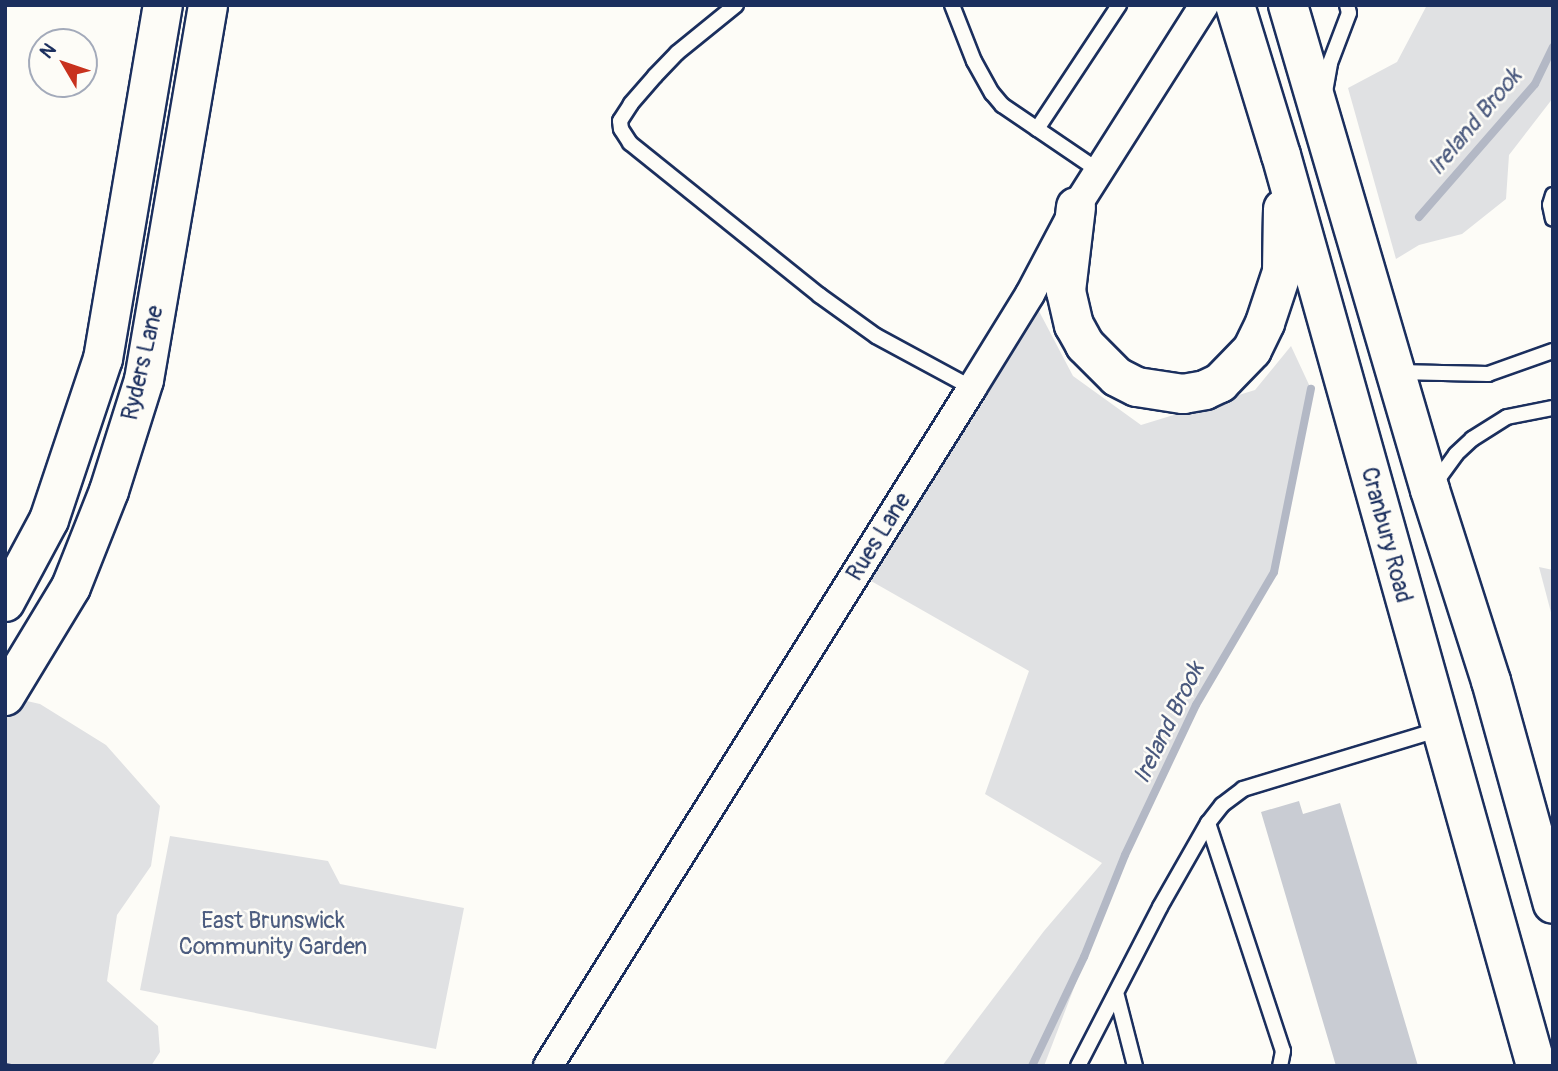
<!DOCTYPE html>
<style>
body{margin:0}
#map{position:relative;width:1558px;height:1071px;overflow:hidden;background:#fdfcf7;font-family:Pangolin,sans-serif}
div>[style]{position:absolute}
.green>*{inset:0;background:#e0e1e3}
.stream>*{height:8px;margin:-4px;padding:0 4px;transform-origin:4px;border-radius:4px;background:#b3b8c5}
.building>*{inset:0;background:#c9ccd3}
.path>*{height:4.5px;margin-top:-2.25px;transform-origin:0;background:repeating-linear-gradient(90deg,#1b2f5e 0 7px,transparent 0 12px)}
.roads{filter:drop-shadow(2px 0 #1b2f5e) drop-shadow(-2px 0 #1b2f5e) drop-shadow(0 2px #1b2f5e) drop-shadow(0 -2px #1b2f5e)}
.lane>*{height:14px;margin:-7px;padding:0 7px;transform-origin:7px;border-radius:7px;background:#fdfcf7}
.street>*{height:28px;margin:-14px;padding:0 14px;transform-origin:14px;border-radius:14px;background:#fdfcf7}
.secondary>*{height:38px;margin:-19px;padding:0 19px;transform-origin:19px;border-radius:19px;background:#fdfcf7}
span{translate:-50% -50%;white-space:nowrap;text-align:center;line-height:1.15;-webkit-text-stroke:5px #fdfcf7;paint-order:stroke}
.street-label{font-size:23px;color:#1b2f5e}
.park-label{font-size:23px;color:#4c5c7f}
.water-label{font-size:24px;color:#49587d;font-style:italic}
.frame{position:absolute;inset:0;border:7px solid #1b2f5e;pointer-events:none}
.north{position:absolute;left:28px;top:28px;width:70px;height:70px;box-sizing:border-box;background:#fdfcf7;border:2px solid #a3aaba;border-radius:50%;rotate:309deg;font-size:19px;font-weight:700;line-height:28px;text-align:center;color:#1b2f5e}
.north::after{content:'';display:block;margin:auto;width:24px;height:32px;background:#c8321e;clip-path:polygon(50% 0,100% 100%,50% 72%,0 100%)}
</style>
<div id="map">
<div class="green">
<i style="clip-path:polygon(1427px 5px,1553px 5px,1553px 98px,1509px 155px,1506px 199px,1462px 234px,1419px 245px,1396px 259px,1348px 88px,1397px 62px)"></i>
<i style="clip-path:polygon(1030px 294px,1073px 376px,1141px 425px,1255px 390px,1291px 346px,1311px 389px,1274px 572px,1196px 705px,1125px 855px,1044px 1066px,942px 1066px,1044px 931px,1102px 863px,985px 794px,1029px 671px,857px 573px)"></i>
<i style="clip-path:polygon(1539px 567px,1553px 570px,1553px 620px)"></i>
<i style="clip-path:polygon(5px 696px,40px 704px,106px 745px,160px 806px,151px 866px,117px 915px,107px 981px,158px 1026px,160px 1052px,151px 1066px,5px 1066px)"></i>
<i style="clip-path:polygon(170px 836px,328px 861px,340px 884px,464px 908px,436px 1049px,140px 990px)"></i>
</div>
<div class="stream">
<i style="left:1419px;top:217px;width:176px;rotate:-48.9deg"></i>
<i style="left:1535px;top:84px;width:41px;rotate:-64.1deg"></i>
<i style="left:1032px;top:1066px;width:121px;rotate:-64.5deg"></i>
<i style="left:1084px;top:957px;width:110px;rotate:-68.1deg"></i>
<i style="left:1125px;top:855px;width:166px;rotate:-64.7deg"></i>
<i style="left:1196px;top:705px;width:154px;rotate:-59.6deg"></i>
<i style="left:1274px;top:572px;width:187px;rotate:-78.6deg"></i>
</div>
<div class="building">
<i style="clip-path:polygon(1299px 801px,1303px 814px,1340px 803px,1418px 1066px,1336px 1066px,1261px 812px)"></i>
</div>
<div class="path">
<i style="left:5px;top:1065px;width:6px;rotate:9deg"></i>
</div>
<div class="roads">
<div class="lane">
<i style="left:736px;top:5px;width:76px;rotate:140.9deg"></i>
<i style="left:677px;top:53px;width:32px;rotate:134deg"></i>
<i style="left:655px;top:76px;width:37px;rotate:131deg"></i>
<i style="left:631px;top:104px;width:20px;rotate:123deg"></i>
<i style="left:620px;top:121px;width:8px;rotate:83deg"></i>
<i style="left:621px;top:129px;width:17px;rotate:57deg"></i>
<i style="left:630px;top:143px;width:243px;rotate:38.8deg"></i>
<i style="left:819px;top:295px;width:70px;rotate:35.7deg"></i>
<i style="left:876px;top:336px;width:109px;rotate:28.4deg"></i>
<i style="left:952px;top:5px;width:60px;rotate:68.6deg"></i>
<i style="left:974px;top:61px;width:37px;rotate:61deg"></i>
<i style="left:992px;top:93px;width:16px;rotate:50deg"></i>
<i style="left:1002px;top:105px;width:117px;rotate:34.2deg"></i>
<i style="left:1325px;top:92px;width:29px;rotate:-80deg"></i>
<i style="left:1330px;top:63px;width:53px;rotate:-69.2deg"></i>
<i style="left:1349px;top:13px;width:8px;rotate:-104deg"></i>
<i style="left:1037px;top:129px;width:149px;rotate:-56.5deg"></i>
<i style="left:1553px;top:195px;width:10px;rotate:107deg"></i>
<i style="left:1550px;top:205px;width:14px;rotate:78deg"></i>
<i style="left:1397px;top:372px;width:91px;rotate:1.3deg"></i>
<i style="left:1488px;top:374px;width:69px;rotate:-19.5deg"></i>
<i style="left:1433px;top:486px;width:39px;rotate:-54deg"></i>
<i style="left:1456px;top:454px;width:22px;rotate:-43deg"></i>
<i style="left:1472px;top:439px;width:41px;rotate:-32.2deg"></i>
<i style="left:1507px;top:417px;width:47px;rotate:-11.1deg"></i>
<i style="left:1208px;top:823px;width:240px;rotate:71.8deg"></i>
<i style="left:1283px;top:1051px;width:15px;rotate:101deg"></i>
<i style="left:1117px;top:996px;width:72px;rotate:75.6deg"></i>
<i style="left:1078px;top:1066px;width:179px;rotate:-62.7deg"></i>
<i style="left:1160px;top:907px;width:97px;rotate:-60.3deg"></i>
<i style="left:1208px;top:823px;width:23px;rotate:-52deg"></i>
<i style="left:1222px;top:805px;width:26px;rotate:-37deg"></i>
<i style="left:1243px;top:789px;width:206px;rotate:-16.9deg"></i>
</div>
<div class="street">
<i style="left:548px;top:1066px;width:800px;rotate:-57.98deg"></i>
<i style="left:972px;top:388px;width:110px;rotate:-58.3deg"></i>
<i style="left:1030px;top:294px;width:98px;rotate:-62.1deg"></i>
<i style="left:1076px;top:207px;width:239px;rotate:-57.6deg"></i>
</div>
<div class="secondary">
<i style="left:1235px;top:5px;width:157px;rotate:73deg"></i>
<i style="left:1281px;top:155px;width:946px;rotate:74.36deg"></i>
<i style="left:1288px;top:5px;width:505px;rotate:73.68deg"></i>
<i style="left:1430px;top:490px;width:201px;rotate:72.3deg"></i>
<i style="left:1491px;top:681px;width:231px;rotate:74.5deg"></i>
<i style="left:1076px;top:207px;width:85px;rotate:96.8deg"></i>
<i style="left:1066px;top:291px;width:35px;rotate:77deg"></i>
<i style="left:1074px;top:325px;width:23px;rotate:61deg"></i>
<i style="left:1085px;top:345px;width:45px;rotate:45deg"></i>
<i style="left:1117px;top:377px;width:22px;rotate:27deg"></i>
<i style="left:1137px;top:387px;width:47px;rotate:8.7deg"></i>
<i style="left:1183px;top:394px;width:22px;rotate:-10deg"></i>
<i style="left:1205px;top:390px;width:17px;rotate:-25deg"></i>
<i style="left:1220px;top:383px;width:46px;rotate:-45.9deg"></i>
<i style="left:1252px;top:350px;width:30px;rotate:-64deg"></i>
<i style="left:1265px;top:323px;width:54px;rotate:-71.6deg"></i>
<i style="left:1282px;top:272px;width:63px;rotate:-89.1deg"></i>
<i style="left:5px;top:602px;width:93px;rotate:-61.8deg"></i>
<i style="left:49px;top:520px;width:170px;rotate:-71.5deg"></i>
<i style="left:103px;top:359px;width:359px;rotate:-80.4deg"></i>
<i style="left:5px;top:696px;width:127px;rotate:-58.8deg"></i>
<i style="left:71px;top:587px;width:103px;rotate:-68.4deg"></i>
<i style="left:109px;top:491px;width:116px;rotate:-72.5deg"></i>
<i style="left:144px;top:380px;width:380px;rotate:-80.3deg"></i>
</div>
</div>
<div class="street-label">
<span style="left:143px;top:363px;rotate:-77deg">Ryders Lane</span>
<span style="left:1386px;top:535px;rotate:75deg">Cranbury Road</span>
<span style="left:879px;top:537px;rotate:-58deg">Rues Lane</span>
</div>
<div class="park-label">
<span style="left:273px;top:934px">East Brunswick<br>Community Garden</span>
</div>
<div class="water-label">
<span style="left:1475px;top:122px;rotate:-50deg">Ireland Brook</span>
<span style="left:1169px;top:723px;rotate:-64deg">Ireland Brook</span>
</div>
<div class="frame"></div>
<div class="north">N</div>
</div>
